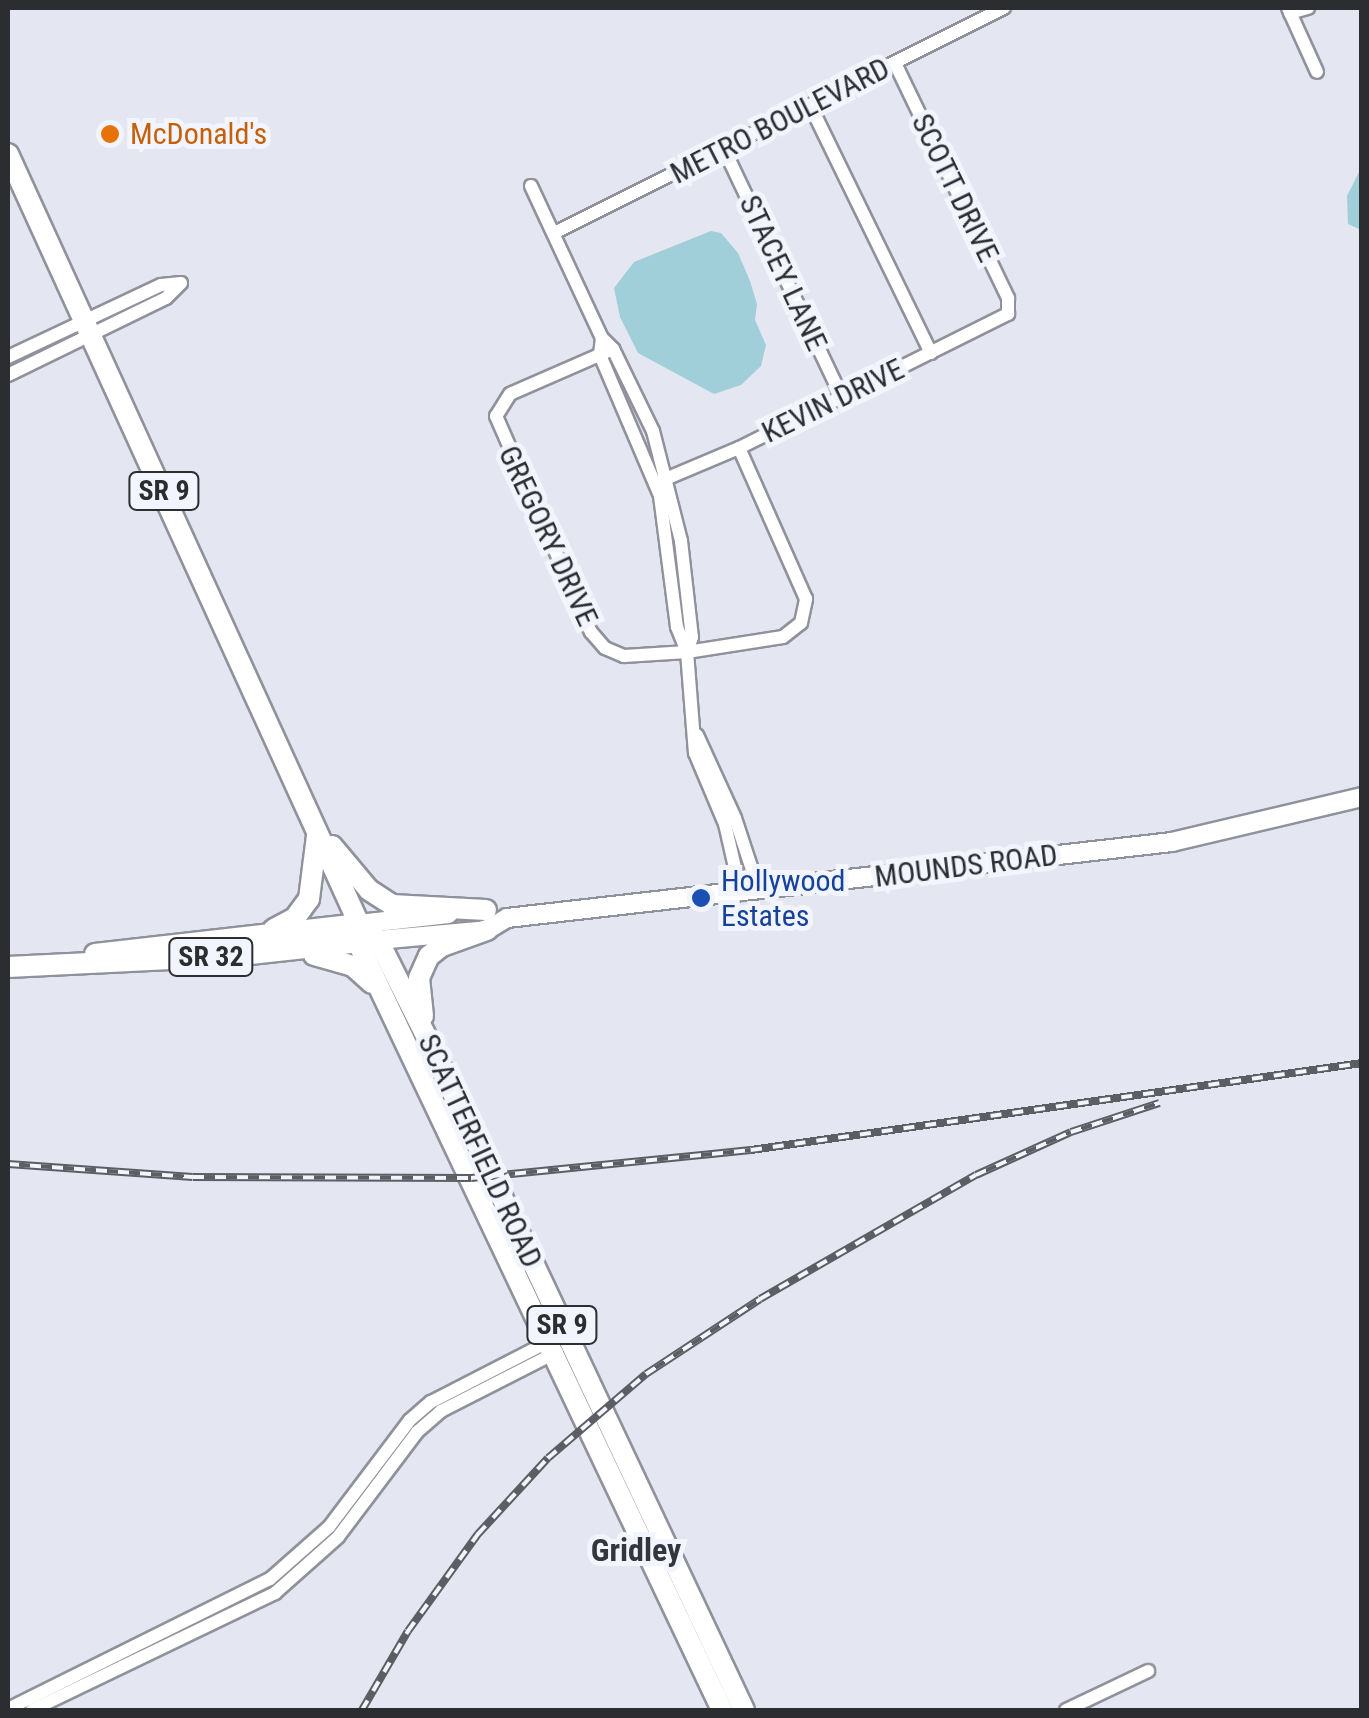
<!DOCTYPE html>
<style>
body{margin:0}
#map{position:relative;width:1369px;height:1718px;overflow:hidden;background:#e4e7f1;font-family:"Roboto Condensed",sans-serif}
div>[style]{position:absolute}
.water>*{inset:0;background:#a0ced9}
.roads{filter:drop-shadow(2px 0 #90929b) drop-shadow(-2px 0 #90929b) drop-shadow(0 2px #90929b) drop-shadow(0 -2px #90929b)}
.street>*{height:12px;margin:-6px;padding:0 6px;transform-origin:6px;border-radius:6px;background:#fff}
.secondary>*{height:18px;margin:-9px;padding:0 9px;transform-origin:9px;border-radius:9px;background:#fff}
.primary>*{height:20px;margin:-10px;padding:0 10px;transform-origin:10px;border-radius:10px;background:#fff}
.rail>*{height:8px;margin-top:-4px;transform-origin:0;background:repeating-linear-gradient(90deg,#f2f4fe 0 11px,#5c5e63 0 22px);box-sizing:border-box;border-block:2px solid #5c5e63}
.dots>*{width:28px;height:28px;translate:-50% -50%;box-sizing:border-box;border:5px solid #f2f4fe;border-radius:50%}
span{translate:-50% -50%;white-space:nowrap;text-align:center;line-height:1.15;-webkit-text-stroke:10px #f2f4fe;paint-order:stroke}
.shield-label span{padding:2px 8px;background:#f2f4fe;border:2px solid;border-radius:8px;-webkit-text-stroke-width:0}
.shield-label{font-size:28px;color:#2c2d30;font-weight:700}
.street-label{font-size:30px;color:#2c2d30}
.food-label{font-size:30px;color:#c56008}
.left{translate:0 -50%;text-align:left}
.transit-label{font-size:30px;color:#164399}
.neighbourhood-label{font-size:32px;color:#34363e;font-weight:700}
.frame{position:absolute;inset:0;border:10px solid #2c2d30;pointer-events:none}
</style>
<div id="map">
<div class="water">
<i style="clip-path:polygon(1361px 168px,1362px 230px,1361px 230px,1348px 224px,1347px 196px)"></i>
<i style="clip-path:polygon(711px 231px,721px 233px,738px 253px,750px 281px,757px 304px,755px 320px,766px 345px,761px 366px,741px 385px,714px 394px,638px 353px,620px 317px,614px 288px,634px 262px)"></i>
</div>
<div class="roads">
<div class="street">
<i style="left:1288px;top:8px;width:70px;rotate:65.6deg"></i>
<i style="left:1290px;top:13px;width:19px;rotate:-16deg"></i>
<i style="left:810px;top:105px;width:276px;rotate:64deg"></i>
<i style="left:724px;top:149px;width:275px;rotate:64.6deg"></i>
<i style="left:531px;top:186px;width:168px;rotate:65deg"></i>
<i style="left:602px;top:338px;width:16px;rotate:45deg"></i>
<i style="left:613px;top:349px;width:91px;rotate:64deg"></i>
<i style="left:653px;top:431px;width:114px;rotate:75.7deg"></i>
<i style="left:681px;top:541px;width:97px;rotate:83.5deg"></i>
<i style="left:692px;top:637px;width:16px;rotate:108deg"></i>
<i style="left:554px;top:233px;width:503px;rotate:-26.57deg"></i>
<i style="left:602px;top:338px;width:17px;rotate:97deg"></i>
<i style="left:600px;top:355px;width:153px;rotate:66.9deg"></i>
<i style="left:660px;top:496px;width:132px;rotate:82.6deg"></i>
<i style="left:677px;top:627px;width:27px;rotate:68deg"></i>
<i style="left:687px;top:652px;width:101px;rotate:85.5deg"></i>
<i style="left:695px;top:753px;width:77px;rotate:67.1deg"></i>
<i style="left:725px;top:824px;width:72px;rotate:77.1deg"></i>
<i style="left:613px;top:349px;width:112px;rotate:156.4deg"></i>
<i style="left:510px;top:394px;width:26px;rotate:122deg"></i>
<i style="left:496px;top:416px;width:236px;rotate:66.3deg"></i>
<i style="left:591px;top:632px;width:21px;rotate:49deg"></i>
<i style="left:605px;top:648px;width:21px;rotate:23deg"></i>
<i style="left:624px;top:656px;width:63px;rotate:-3.6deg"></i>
<i style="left:687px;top:652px;width:97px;rotate:-8.9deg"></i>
<i style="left:783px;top:637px;width:23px;rotate:-38deg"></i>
<i style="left:801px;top:623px;width:25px;rotate:-78deg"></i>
<i style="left:806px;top:599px;width:165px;rotate:-113.9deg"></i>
<i style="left:8px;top:357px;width:169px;rotate:-25.2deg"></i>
<i style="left:161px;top:285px;width:20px;rotate:-6deg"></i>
<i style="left:8px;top:375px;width:176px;rotate:-26deg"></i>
<i style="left:166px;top:298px;width:21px;rotate:-45deg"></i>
<i style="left:656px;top:483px;width:90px;rotate:-22.9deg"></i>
<i style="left:739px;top:448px;width:301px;rotate:-26.5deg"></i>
<i style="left:1008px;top:314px;width:16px;rotate:-90deg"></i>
<i style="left:1008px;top:298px;width:261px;rotate:-115.7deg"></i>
<i style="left:697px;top:735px;width:91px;rotate:65.4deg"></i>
<i style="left:735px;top:818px;width:77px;rotate:71.8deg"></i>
<i style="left:8px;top:1709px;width:292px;rotate:-26.4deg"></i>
<i style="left:270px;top:1579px;width:79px;rotate:-41.4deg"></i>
<i style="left:329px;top:1527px;width:134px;rotate:-52.9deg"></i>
<i style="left:410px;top:1420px;width:28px;rotate:-41deg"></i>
<i style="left:431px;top:1402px;width:151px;rotate:-27.2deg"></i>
<i style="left:32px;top:1710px;width:270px;rotate:-25.7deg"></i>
<i style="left:275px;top:1593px;width:84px;rotate:-41.6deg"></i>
<i style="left:338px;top:1537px;width:131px;rotate:-53deg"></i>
<i style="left:417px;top:1432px;width:32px;rotate:-41deg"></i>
<i style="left:441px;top:1411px;width:130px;rotate:-27deg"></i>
<i style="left:1066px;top:1710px;width:91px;rotate:-25.4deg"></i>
</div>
<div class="secondary">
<i style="left:359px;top:924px;width:90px;rotate:-6.4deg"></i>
<i style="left:378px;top:940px;width:109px;rotate:-5.2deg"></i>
<i style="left:487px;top:930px;width:23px;rotate:-31deg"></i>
<i style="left:507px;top:918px;width:669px;rotate:-6.52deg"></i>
<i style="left:1172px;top:842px;width:195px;rotate:-13.3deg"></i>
</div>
<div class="primary">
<i style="left:8px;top:154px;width:846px;rotate:65.49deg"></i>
<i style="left:359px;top:924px;width:25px;rotate:40deg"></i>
<i style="left:378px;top:940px;width:110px;rotate:63.4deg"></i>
<i style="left:427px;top:1038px;width:743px;rotate:64.75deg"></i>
<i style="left:332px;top:846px;width:57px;rotate:49.9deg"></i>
<i style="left:369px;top:890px;width:27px;rotate:33deg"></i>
<i style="left:392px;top:905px;width:94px;rotate:3deg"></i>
<i style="left:359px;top:924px;width:19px;rotate:93deg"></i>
<i style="left:358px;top:943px;width:849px;rotate:64.61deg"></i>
<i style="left:274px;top:929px;width:24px;rotate:-28deg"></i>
<i style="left:295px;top:918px;width:24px;rotate:-54deg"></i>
<i style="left:309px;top:899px;width:64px;rotate:-82.8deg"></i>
<i style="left:95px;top:954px;width:266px;rotate:-6.5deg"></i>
<i style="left:314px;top:955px;width:41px;rotate:15.8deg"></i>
<i style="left:353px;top:966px;width:25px;rotate:42deg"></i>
<i style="left:8px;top:967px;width:224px;rotate:-2.8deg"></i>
<i style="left:232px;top:956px;width:140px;rotate:-6.2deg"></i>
<i style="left:423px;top:1016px;width:38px;rotate:-96deg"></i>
<i style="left:419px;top:978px;width:24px;rotate:-66deg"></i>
<i style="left:429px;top:956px;width:16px;rotate:-38deg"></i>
<i style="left:442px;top:946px;width:48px;rotate:-19.6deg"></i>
</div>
</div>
<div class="rail">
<i style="left:8px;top:1164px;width:185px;rotate:4deg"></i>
<i style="left:193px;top:1177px;width:278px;rotate:0.2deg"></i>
<i style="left:471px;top:1178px;width:281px;rotate:-5.7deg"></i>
<i style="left:751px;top:1150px;width:617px;rotate:-8.1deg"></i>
<i style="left:362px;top:1710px;width:91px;rotate:-59.8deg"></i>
<i style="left:408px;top:1631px;width:120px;rotate:-54.2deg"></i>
<i style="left:478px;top:1534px;width:103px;rotate:-47.4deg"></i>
<i style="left:548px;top:1458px;width:129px;rotate:-40.6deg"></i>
<i style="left:646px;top:1374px;width:136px;rotate:-33.3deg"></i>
<i style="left:760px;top:1299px;width:249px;rotate:-29.9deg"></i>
<i style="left:976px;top:1175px;width:104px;rotate:-24.4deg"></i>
<i style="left:1071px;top:1132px;width:93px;rotate:-18.2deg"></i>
</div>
<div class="dots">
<i style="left:110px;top:134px;background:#e8710a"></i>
<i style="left:701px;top:898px;background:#1a4fb4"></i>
</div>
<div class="shield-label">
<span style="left:164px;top:491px">SR 9</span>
<span style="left:211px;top:957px">SR 32</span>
<span style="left:562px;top:1325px">SR 9</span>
</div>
<div class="street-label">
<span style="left:780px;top:121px;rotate:-27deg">METRO BOULEVARD</span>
<span style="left:955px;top:188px;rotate:64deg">SCOTT DRIVE</span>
<span style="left:783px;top:273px;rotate:65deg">STACEY LANE</span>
<span style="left:833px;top:401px;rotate:-26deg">KEVIN DRIVE</span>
<span style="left:548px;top:536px;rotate:65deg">GREGORY DRIVE</span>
<span style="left:966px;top:866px;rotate:-7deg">MOUNDS ROAD</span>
<span style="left:480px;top:1151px;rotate:65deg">SCATTERFIELD ROAD</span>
</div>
<div class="food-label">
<span class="left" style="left:130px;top:134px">McDonald's</span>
</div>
<div class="transit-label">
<span class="left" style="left:721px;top:898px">Hollywood<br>Estates</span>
</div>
<div class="neighbourhood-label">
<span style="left:636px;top:1550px">Gridley</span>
</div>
<div class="frame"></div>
</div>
